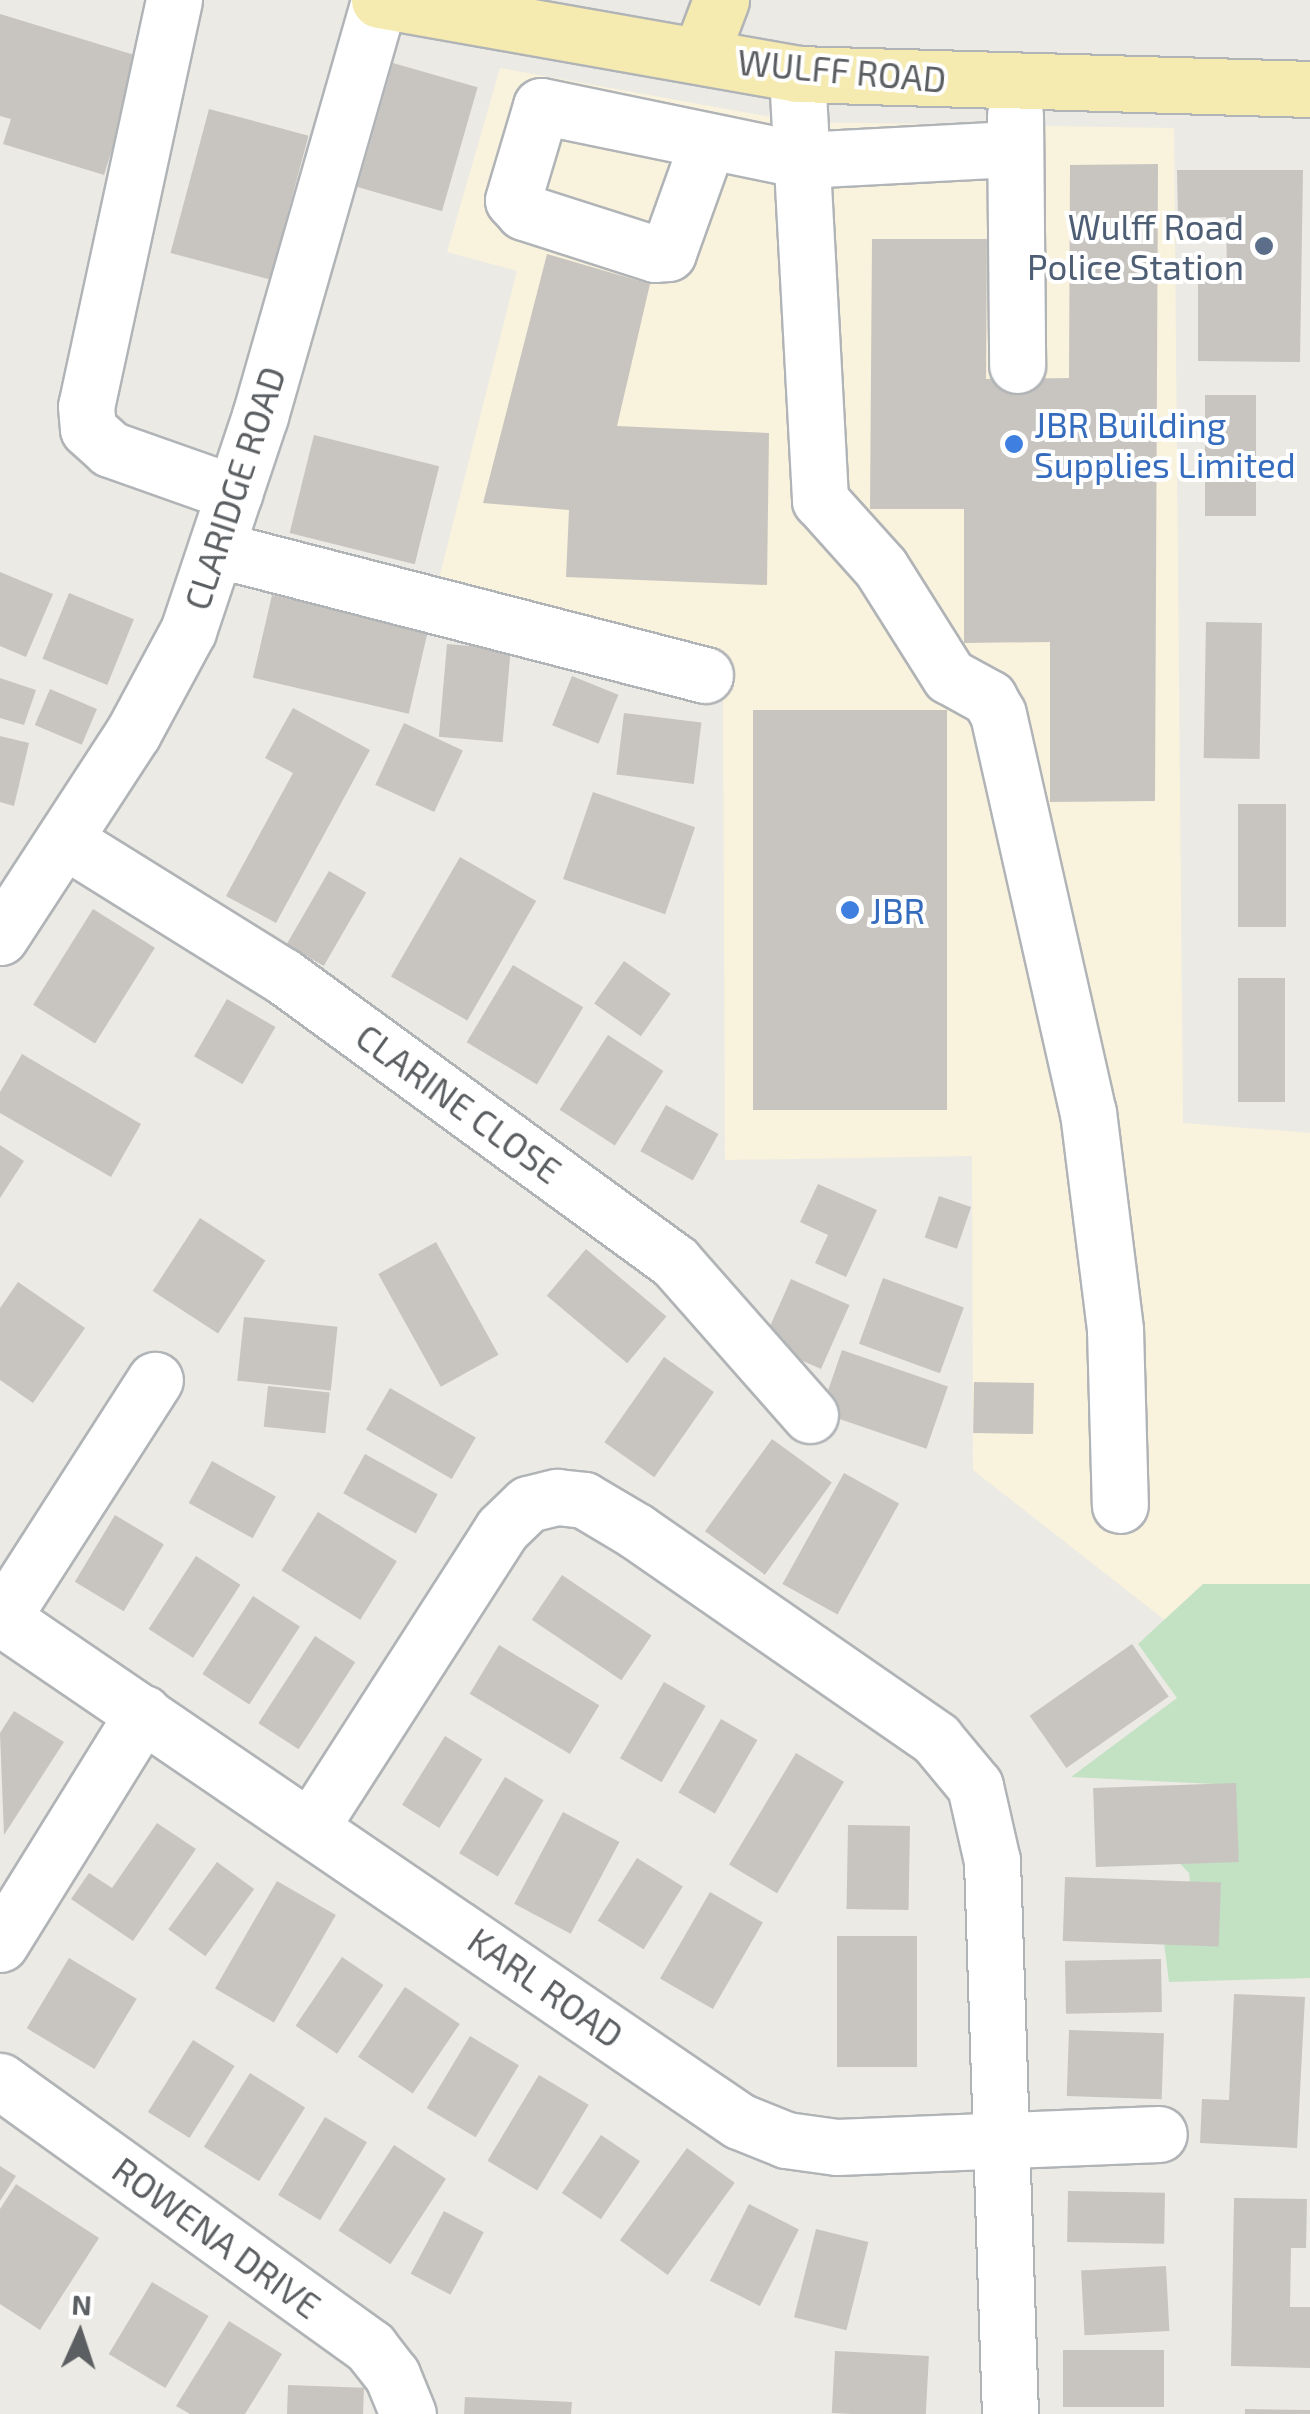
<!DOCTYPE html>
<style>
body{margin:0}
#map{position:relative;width:1310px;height:2414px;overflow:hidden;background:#eceae4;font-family:"Exo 2",sans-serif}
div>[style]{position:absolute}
.commercial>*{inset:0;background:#f9f2dc}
.green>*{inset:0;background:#c3e1c3}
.building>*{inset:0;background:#c8c5c0;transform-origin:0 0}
.roads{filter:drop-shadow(2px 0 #b1b4b7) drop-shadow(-2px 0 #b1b4b7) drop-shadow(0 2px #b1b4b7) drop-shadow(0 -2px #b1b4b7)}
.minor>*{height:55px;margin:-27.5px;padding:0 27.5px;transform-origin:27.5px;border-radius:27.5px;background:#fff}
.major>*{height:55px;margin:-27.5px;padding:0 27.5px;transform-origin:27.5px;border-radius:27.5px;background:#f5eab0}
.dots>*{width:28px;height:28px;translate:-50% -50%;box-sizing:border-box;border:5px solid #fff;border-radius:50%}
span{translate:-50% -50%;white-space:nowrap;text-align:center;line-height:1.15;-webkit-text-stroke:8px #fff;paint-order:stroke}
.street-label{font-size:35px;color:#5c5f62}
.service-label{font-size:35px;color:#4e5e75}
.right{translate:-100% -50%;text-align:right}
.shop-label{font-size:35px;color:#366cbe}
.left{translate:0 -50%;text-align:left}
.north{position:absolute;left:30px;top:2284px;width:100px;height:100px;-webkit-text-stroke:8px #fff;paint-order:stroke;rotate:3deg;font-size:28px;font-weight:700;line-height:40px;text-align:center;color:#5c5f62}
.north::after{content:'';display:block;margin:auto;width:35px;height:45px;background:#5c5f62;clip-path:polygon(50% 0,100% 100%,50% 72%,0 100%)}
</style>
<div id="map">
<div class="commercial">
<i style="clip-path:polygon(500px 68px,799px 122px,1174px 128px,1183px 1123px,1310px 1133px,1310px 1598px,1184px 1635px,973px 1470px,972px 1156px,725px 1160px,723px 697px,429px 618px,517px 271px,447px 252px)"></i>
</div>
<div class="green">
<i style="clip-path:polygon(1203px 1584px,1310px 1584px,1310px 1978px,1169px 1982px,1163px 1935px,1193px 1909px,1189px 1873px,1164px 1847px,1215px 1784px,1071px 1777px,1177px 1698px,1138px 1644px)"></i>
</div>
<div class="building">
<i style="clip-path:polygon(0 14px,141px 57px,104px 175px,3px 144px,11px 119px,0 116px)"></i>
<i style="left:393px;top:63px;width:88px;height:129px;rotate:16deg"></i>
<i style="left:209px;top:109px;width:103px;height:149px;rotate:15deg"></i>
<i style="clip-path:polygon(1158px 164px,1155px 801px,1050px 802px,1050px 642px,964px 643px,964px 509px,870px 509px,872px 239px,987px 239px,986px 379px,1069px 378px,1070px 165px)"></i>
<i style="clip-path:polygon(1177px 170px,1303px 170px,1300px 362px,1198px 361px,1198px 275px,1227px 275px,1226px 217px,1178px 218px)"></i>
<i style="clip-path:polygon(547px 254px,650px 284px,617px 426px,769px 433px,767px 585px,566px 577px,569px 510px,483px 503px)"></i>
<i style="left:1205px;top:395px;width:51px;height:121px"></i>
<i style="left:314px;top:435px;width:129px;height:101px;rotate:14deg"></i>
<i style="clip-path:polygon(0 572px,53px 594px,26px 657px,0 646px)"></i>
<i style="left:69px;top:593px;width:70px;height:71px;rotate:22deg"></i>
<i style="left:272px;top:595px;width:160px;height:85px;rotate:13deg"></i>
<i style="left:1206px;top:622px;width:56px;height:136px;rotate:1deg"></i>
<i style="left:447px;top:644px;width:64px;height:93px;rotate:5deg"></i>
<i style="left:572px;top:676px;width:50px;height:53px;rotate:22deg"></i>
<i style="clip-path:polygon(0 678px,36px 690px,24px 725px,0 718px)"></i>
<i style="left:50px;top:689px;width:51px;height:39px;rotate:23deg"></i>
<i style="clip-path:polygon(293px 708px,370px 750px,276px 923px,226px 896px,293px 773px,265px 758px)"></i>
<i style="left:753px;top:710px;width:194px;height:400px"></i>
<i style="left:624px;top:713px;width:78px;height:62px;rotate:7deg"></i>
<i style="left:404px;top:723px;width:65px;height:68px;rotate:25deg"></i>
<i style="clip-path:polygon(0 736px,29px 743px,14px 806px,0 802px)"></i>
<i style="left:593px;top:792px;width:108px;height:92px;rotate:19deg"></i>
<i style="left:1238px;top:804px;width:48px;height:123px"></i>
<i style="left:460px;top:857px;width:88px;height:138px;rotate:30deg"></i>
<i style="left:329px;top:871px;width:43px;height:85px;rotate:30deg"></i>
<i style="left:93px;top:909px;width:73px;height:113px;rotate:32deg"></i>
<i style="left:624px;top:961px;width:57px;height:52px;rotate:35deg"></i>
<i style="left:513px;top:965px;width:82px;height:90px;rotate:31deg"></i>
<i style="left:1285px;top:978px;width:124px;height:47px;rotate:90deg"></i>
<i style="left:227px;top:999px;width:56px;height:66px;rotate:30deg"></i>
<i style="left:608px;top:1035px;width:66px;height:89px;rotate:33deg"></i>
<i style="clip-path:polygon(22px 1054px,141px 1124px,111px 1177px,0 1113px,0 1092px)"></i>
<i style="left:666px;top:1105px;width:60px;height:53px;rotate:29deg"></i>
<i style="clip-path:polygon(0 1145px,24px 1161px,0 1198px)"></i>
<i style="clip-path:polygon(818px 1184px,877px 1210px,846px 1277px,815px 1263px,828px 1235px,800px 1222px)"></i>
<i style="left:939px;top:1196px;width:34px;height:44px;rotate:19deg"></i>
<i style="left:200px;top:1218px;width:78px;height:87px;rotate:33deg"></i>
<i style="left:436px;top:1242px;width:129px;height:66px;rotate:61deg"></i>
<i style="left:586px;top:1249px;width:105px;height:61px;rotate:40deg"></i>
<i style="left:883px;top:1278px;width:86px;height:70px;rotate:20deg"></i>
<i style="left:791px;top:1279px;width:64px;height:70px;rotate:24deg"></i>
<i style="clip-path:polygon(18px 1282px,85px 1328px,33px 1403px,0 1380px,0 1308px)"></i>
<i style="left:244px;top:1317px;width:94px;height:64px;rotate:6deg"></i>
<i style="left:842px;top:1350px;width:112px;height:66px;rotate:19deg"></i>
<i style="left:664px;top:1357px;width:61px;height:104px;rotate:35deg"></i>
<i style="left:974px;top:1382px;width:60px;height:51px;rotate:1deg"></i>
<i style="left:268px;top:1386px;width:62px;height:41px;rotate:6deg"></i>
<i style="left:390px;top:1388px;width:99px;height:48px;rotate:30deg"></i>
<i style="left:772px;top:1439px;width:74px;height:114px;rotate:36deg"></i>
<i style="left:365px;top:1454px;width:83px;height:45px;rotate:29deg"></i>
<i style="left:212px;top:1461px;width:73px;height:48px;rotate:29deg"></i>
<i style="left:844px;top:1473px;width:63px;height:127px;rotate:29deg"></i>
<i style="left:318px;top:1512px;width:93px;height:69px;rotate:32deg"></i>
<i style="left:115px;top:1515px;width:57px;height:78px;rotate:31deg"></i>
<i style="left:196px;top:1556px;width:53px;height:87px;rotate:33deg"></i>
<i style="left:562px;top:1575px;width:108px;height:54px;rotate:34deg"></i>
<i style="left:253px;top:1596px;width:56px;height:93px;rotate:33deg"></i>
<i style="left:315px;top:1636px;width:48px;height:104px;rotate:33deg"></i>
<i style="left:1132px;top:1644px;width:64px;height:125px;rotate:55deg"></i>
<i style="left:499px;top:1645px;width:117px;height:57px;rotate:31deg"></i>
<i style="left:664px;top:1682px;width:48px;height:88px;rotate:30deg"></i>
<i style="clip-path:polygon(14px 1711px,64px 1742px,4px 1835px,0 1733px)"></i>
<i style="left:721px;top:1719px;width:42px;height:85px;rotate:30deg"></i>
<i style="left:445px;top:1736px;width:44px;height:81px;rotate:32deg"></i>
<i style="left:796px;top:1753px;width:56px;height:130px;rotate:31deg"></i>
<i style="left:505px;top:1777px;width:45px;height:89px;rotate:31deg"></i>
<i style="left:1236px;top:1783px;width:79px;height:143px;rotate:88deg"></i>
<i style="left:563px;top:1812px;width:64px;height:104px;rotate:28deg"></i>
<i style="clip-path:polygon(157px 1823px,196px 1849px,133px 1941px,71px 1899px,89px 1873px,112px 1888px)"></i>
<i style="left:848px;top:1825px;width:62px;height:84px;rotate:1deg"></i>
<i style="left:637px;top:1858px;width:54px;height:74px;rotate:32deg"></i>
<i style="left:217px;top:1862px;width:46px;height:83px;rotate:36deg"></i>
<i style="left:1065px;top:1877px;width:156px;height:64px;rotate:2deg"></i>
<i style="left:277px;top:1881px;width:68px;height:124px;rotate:30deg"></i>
<i style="left:710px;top:1892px;width:61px;height:100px;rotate:30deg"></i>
<i style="left:917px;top:1936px;width:131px;height:80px;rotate:90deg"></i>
<i style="left:342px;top:1957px;width:50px;height:83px;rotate:34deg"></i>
<i style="left:69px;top:1958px;width:79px;height:82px;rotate:31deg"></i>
<i style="left:1161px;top:1959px;width:53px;height:96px;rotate:89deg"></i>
<i style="left:405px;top:1987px;width:66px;height:84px;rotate:34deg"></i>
<i style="clip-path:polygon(1234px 1994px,1305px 1997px,1297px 2148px,1200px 2143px,1202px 2099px,1229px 2100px)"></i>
<i style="left:1069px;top:2030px;width:95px;height:66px;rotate:2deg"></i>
<i style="left:470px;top:2036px;width:57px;height:84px;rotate:31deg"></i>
<i style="left:193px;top:2040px;width:49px;height:85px;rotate:32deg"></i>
<i style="left:250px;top:2073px;width:65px;height:87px;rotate:32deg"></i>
<i style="left:539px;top:2075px;width:58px;height:100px;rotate:31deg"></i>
<i style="left:325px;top:2117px;width:49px;height:91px;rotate:31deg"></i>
<i style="left:601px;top:2135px;width:47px;height:70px;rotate:34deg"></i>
<i style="left:394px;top:2145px;width:62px;height:102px;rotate:33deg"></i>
<i style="left:687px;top:2148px;width:59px;height:114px;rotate:36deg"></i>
<i style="clip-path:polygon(0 2166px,16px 2176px,0 2201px)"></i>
<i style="clip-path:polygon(16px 2184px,99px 2238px,40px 2330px,0 2304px,0 2209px)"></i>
<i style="left:1068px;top:2191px;width:97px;height:51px;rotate:1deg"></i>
<i style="clip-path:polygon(1234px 2198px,1307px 2199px,1306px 2248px,1291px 2248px,1290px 2307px,1310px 2307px,1310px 2368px,1231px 2366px)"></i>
<i style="left:749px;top:2204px;width:56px;height:86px;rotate:27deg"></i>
<i style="left:444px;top:2211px;width:45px;height:71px;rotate:28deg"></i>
<i style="left:816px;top:2229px;width:54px;height:91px;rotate:14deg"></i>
<i style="left:1166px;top:2266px;width:65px;height:85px;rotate:87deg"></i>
<i style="left:152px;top:2282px;width:66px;height:84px;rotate:31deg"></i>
<i style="clip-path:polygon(229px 2321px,282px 2354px,245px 2414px,190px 2414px,176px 2406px)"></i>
<i style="left:1063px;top:2350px;width:101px;height:57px"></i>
<i style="left:835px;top:2351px;width:94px;height:62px;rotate:3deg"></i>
<i style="left:288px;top:2385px;width:76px;height:29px;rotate:2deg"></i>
<i style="clip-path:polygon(465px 2397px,572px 2402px,571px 2414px,464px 2414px)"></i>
<i style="clip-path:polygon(1245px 2409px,1310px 2410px,1310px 2414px,1245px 2414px)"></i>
</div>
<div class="roads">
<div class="minor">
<i style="left:174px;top:0;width:415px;rotate:102.2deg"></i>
<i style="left:86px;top:406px;width:23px;rotate:85deg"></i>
<i style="left:88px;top:429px;width:30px;rotate:42deg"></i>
<i style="left:110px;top:449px;width:132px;rotate:19.5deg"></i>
<i style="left:797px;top:74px;width:427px;rotate:86.9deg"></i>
<i style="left:820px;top:500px;width:91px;rotate:48.1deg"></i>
<i style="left:881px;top:568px;width:128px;rotate:57.8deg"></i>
<i style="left:949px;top:676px;width:46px;rotate:28.8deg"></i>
<i style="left:989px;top:698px;width:18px;rotate:61deg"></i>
<i style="left:998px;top:714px;width:408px;rotate:77.3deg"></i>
<i style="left:1088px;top:1112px;width:220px;rotate:82.9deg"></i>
<i style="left:1115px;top:1330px;width:175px;rotate:88.4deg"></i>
<i style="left:1015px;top:115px;width:250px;rotate:89.5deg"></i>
<i style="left:708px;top:141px;width:119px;rotate:109.7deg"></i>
<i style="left:668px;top:253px;width:13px;rotate:176deg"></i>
<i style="left:655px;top:254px;width:138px;rotate:-162.2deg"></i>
<i style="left:524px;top:212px;width:16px;rotate:-133deg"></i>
<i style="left:513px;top:200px;width:98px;rotate:-73.4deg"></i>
<i style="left:541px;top:106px;width:266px;rotate:11.7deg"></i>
<i style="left:801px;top:160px;width:211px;rotate:-3deg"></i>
<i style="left:216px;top:549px;width:505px;rotate:14.45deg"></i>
<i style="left:66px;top:841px;width:256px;rotate:31.9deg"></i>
<i style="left:283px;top:976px;width:485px;rotate:36.1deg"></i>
<i style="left:675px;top:1262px;width:204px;rotate:48.6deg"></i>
<i style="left:0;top:937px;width:244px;rotate:-56.9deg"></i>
<i style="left:133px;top:733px;width:116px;rotate:-61.7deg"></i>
<i style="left:188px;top:631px;width:227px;rotate:-71.5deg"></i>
<i style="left:260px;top:416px;width:433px;rotate:-74deg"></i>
<i style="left:0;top:1617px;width:895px;rotate:34.29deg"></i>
<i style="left:739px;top:2121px;width:51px;rotate:22deg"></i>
<i style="left:786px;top:2140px;width:51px;rotate:7.8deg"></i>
<i style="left:837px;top:2147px;width:322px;rotate:-2.3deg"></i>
<i style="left:2px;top:1618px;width:283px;rotate:-57.3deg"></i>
<i style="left:312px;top:1825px;width:352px;rotate:-57.3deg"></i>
<i style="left:502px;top:1529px;width:36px;rotate:-44deg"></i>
<i style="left:528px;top:1504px;width:30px;rotate:-14deg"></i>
<i style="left:557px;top:1497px;width:27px;rotate:6deg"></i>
<i style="left:584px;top:1500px;width:61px;rotate:30.8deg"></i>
<i style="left:636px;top:1531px;width:365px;rotate:34.7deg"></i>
<i style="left:936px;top:1739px;width:61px;rotate:50.3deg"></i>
<i style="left:975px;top:1786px;width:77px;rotate:77.2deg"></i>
<i style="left:992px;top:1861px;width:553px;rotate:88.14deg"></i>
<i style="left:0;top:1944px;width:272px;rotate:-58.2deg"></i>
<i style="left:0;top:2081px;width:456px;rotate:35.7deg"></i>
<i style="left:370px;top:2347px;width:36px;rotate:52deg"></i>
<i style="left:392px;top:2375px;width:42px;rotate:67.7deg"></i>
</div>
<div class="major">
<i style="left:379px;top:0;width:424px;rotate:10deg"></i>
<i style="left:797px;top:74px;width:513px;rotate:1.67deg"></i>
<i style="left:700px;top:56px;width:60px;rotate:-69.4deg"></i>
</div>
</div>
<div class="dots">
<i style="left:1264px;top:246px;background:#5c6f8a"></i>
<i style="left:1014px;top:444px;background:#3f7fe0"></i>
<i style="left:850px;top:910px;background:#3f7fe0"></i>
</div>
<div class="street-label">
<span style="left:842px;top:70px;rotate:5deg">WULFF ROAD</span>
<span style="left:234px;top:488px;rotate:-72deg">CLARIDGE ROAD</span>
<span style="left:459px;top:1103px;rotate:36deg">CLARINE CLOSE</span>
<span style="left:546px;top:1987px;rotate:35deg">KARL ROAD</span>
<span style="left:217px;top:2237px;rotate:36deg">ROWENA DRIVE</span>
</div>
<div class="service-label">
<span class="right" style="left:1244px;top:246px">Wulff Road<br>Police Station</span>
</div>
<div class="shop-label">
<span class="left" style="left:1034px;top:444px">JBR Building<br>Supplies Limited</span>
<span class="left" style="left:870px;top:910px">JBR</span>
</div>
<div class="north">N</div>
</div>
